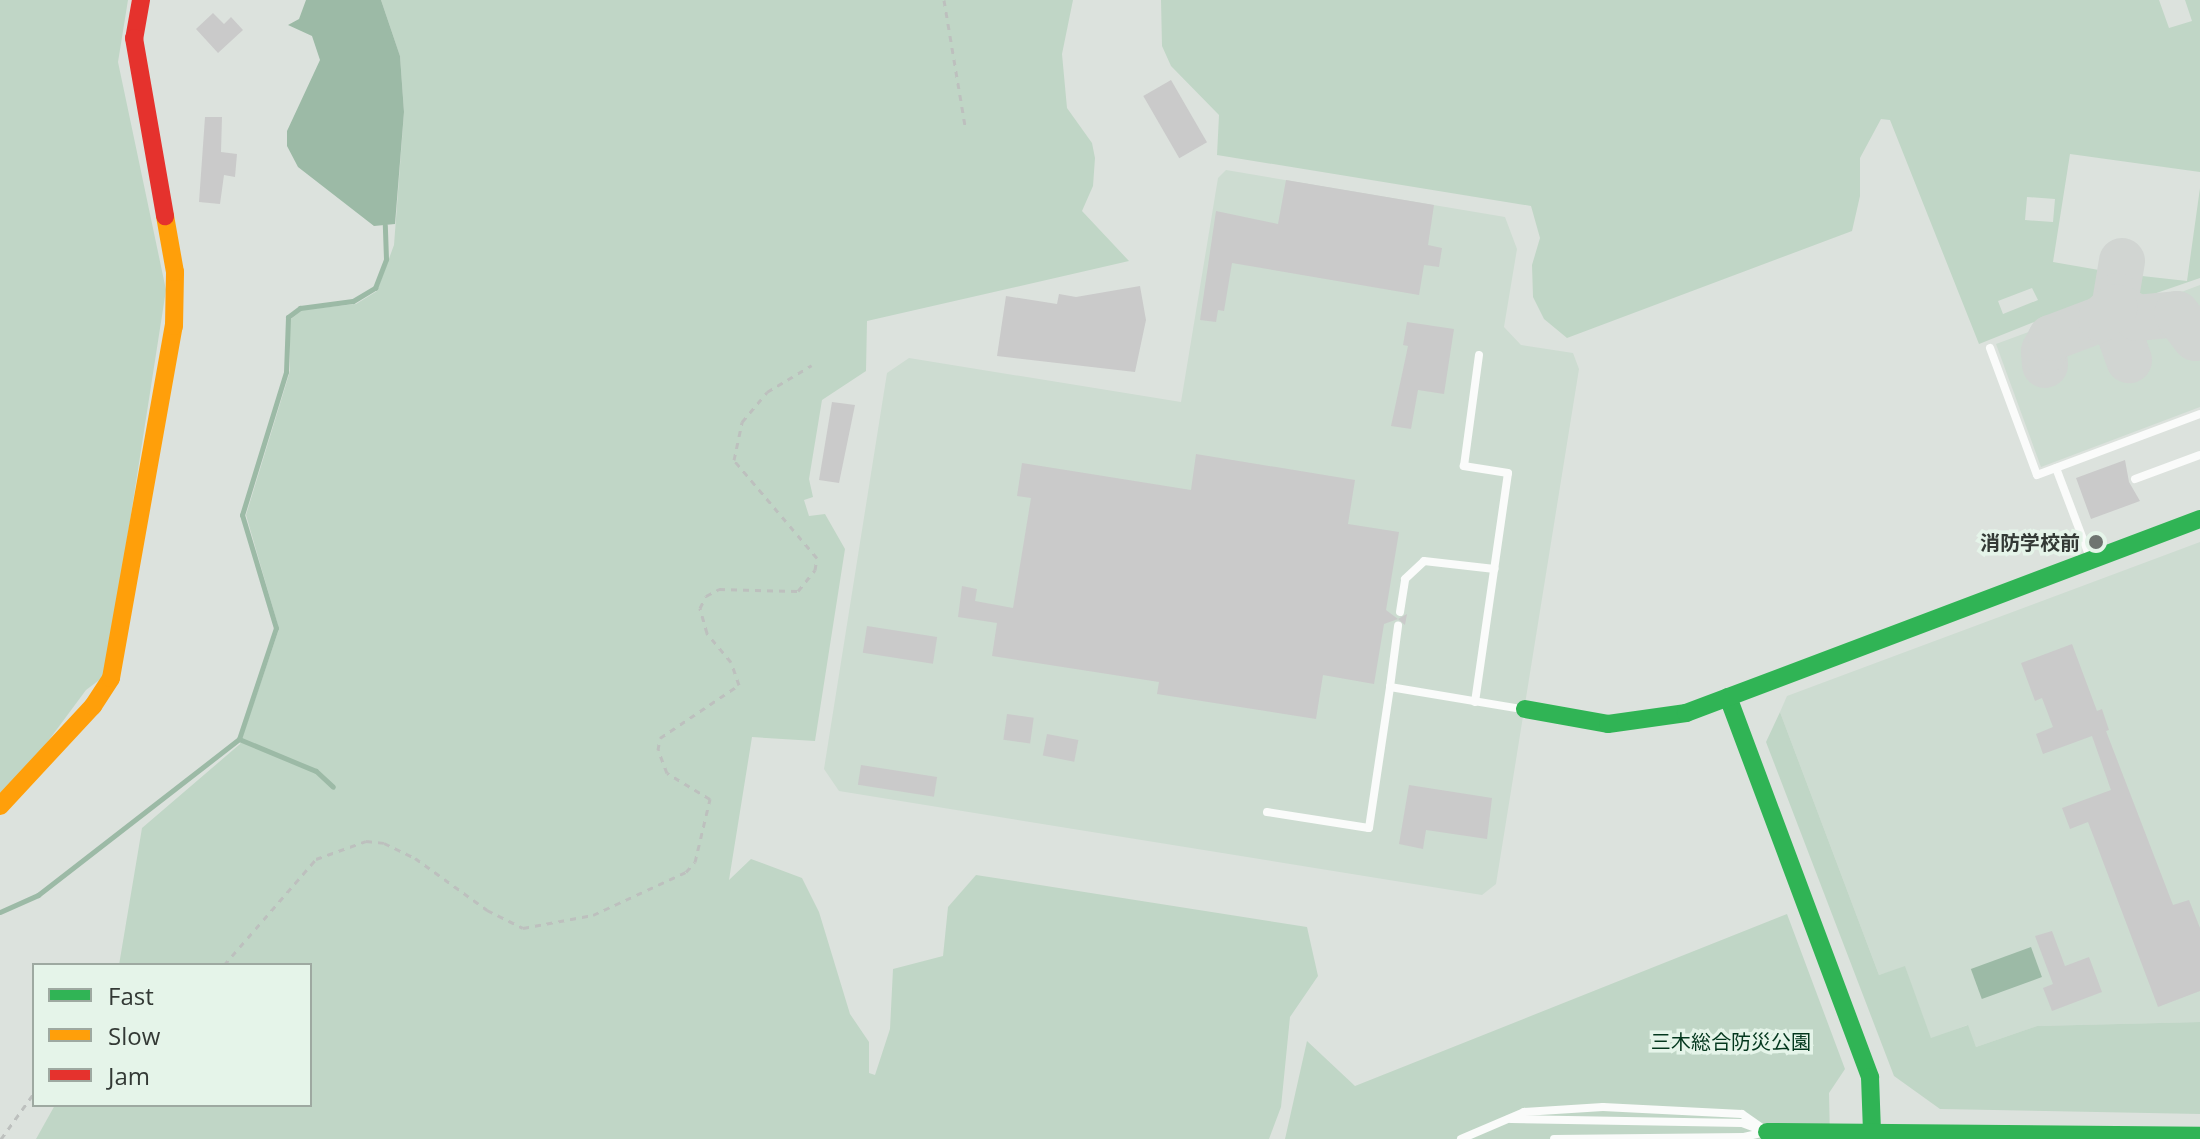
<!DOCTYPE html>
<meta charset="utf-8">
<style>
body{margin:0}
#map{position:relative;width:2200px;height:1139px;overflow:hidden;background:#dce2dd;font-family:"Open Sans","Noto Sans JP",sans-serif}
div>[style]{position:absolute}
.built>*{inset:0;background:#cddcd1}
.green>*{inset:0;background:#c0d6c6}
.water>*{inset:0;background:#9cbaa6;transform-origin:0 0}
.stream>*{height:5px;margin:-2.5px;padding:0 2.5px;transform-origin:2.5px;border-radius:2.5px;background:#9cbaa6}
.taxiway>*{height:46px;margin:-23px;padding:0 23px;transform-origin:23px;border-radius:23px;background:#d1d5d2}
.building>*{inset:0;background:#cacaca;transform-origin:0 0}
.path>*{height:3px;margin-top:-1.5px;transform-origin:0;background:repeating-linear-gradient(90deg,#bdc0be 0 6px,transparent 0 12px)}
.lane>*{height:8px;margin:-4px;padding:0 4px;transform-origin:4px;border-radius:4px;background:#fafbfa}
.fast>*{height:18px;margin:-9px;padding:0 9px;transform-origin:9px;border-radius:9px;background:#30b455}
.slow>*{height:18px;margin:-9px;padding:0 9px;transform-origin:9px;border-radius:9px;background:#ff9f0a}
.jam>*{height:18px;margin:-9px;padding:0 9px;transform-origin:9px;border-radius:9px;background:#e5322d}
.dots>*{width:22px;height:22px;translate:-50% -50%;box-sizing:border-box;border:4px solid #e5f4e9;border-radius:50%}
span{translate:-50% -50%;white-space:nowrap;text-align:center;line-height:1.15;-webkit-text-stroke:7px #e5f4e9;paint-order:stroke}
.poi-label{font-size:20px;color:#333935;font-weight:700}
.right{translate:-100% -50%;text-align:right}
.park-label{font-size:20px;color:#03371d}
.legend{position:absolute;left:32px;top:963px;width:280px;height:144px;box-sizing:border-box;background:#e5f4e9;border:2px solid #9ea9a1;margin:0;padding:10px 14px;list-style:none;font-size:24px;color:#333935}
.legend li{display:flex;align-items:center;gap:16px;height:40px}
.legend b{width:40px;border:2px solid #9ea9a1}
</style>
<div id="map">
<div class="built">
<i style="clip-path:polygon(1226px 170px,1505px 217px,1517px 249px,1504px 327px,1521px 345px,1573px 353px,1579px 369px,1496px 884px,1482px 895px,839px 791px,824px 769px,887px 373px,909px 358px,1181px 402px,1218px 178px)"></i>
<i style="clip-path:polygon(2200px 285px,2200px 407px,2041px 467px,1996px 344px,2128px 295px,2144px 306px)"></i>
<i style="clip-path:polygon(2200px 542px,2200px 1022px,2037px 1026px,1976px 1047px,1967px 1025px,1931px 1039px,1905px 967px,1879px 975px,1780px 712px,1787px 696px)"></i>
</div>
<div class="green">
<i style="clip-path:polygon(0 0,128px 0,118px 62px,166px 290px,106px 675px,86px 690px,0 806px)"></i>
<i style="clip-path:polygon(381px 0,1073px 0,1062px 54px,1067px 108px,1092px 143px,1095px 158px,1093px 186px,1082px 211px,1129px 261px,867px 321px,866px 371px,822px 400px,809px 479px,813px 497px,804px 500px,809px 516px,825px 514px,845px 549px,815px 741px,752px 737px,729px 880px,751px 859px,802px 878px,819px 912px,850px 1014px,869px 1042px,869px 1073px,875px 1075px,890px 1029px,893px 969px,943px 956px,948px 907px,976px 875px,1307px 927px,1318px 976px,1290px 1017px,1281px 1107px,1269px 1139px,36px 1139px,55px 1105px,310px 1105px,310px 965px,119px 965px,142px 828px,240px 744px,279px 629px,246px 515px,290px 371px,290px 320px,302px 310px,356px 304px,377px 291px,394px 245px,404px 112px,400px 56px)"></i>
<i style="clip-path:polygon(evenodd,1161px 0,2159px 0,2169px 28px,2192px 21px,2185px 0,2200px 0,2200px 172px,2070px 154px,2053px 262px,2099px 270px,2097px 297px,1979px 344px,1890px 120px,1881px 119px,1860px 158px,1860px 196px,1852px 231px,1567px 338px,1544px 319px,1533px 297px,1532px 265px,1540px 238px,1531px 206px,1217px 155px,1219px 115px,1171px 66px,1162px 46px,1161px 0,2027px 197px,2055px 199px,2053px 222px,2025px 220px,2027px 197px,1161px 0,2032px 288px,2038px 300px,2003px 314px,1998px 301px,2032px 288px)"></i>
<i style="clip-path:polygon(2200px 188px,2200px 278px,2139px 299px,2136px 292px,2142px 276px,2187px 281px)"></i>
<i style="clip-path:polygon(1780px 712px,1879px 975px,1905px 966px,1931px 1038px,1968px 1025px,1976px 1047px,2037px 1026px,2200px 1022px,2200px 1114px,1940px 1109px,1894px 1076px,1766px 742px)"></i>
<i style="clip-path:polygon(1787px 914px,1845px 1069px,1829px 1093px,1830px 1139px,1285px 1139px,1307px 1041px,1355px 1086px)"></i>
</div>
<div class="water">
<i style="clip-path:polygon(306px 0,381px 0,400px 56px,404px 112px,395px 224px,374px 226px,298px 167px,287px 146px,287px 131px,320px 60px,312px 36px,288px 25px,299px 19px)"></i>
<i style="left:2031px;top:947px;width:32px;height:64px;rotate:70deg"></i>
</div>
<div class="stream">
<i style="left:239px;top:739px;width:83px;rotate:22.6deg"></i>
<i style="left:316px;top:771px;width:23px;rotate:43deg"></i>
<i style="left:0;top:912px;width:42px;rotate:-24.1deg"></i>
<i style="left:38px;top:895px;width:254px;rotate:-37.8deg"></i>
<i style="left:239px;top:739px;width:117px;rotate:-71.6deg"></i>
<i style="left:276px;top:628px;width:118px;rotate:-106.7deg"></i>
<i style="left:242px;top:515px;width:150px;rotate:-72.9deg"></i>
<i style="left:286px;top:372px;width:55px;rotate:-87.9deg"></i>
<i style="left:288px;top:317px;width:15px;rotate:-37deg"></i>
<i style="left:300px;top:308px;width:53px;rotate:-7.5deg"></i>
<i style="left:353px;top:301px;width:26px;rotate:-31deg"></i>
<i style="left:375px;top:288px;width:31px;rotate:-69deg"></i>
<i style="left:386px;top:259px;width:34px;rotate:-92deg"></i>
</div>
<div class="taxiway">
<i style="left:2122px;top:261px;width:55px;rotate:99.5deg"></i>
<i style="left:2113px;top:315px;width:48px;rotate:70.4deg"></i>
<i style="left:2117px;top:296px;width:13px;rotate:72deg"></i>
<i style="left:2121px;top:308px;width:19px;rotate:32deg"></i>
<i style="left:2137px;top:318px;width:40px;rotate:-5.7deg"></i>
<i style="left:2177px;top:314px;width:30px;rotate:53deg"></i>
<i style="left:2045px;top:365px;width:14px;rotate:-94deg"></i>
<i style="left:2044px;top:351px;width:15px;rotate:-62deg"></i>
<i style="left:2051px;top:338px;width:53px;rotate:-20.8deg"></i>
<i style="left:2101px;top:319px;width:18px;rotate:-41deg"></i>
</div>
<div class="building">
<i style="clip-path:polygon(213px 13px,224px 24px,231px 17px,243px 30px,218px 53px,196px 29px)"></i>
<i style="left:1171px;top:80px;width:72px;height:32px;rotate:60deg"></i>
<i style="clip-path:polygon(205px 117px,222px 117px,221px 152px,237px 154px,235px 177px,224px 175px,220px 204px,199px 202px)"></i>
<i style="clip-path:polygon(1286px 180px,1434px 205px,1428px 245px,1442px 248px,1439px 267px,1424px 265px,1419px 295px,1232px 263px,1224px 311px,1218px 310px,1216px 322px,1200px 320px,1216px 211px,1278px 224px)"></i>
<i style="clip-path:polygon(1140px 286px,1146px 320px,1135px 372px,997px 356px,1006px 296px,1057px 304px,1059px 294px,1076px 297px)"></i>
<i style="clip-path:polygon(1407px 322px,1454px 329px,1444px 394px,1418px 390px,1411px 429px,1391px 426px,1408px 346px,1403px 345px)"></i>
<i style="clip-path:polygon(832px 402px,855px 405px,839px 483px,819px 480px)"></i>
<i style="clip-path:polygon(1196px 454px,1355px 480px,1348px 524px,1399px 532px,1386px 610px,1398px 619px,1407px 614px,1405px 625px,1398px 619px,1384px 624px,1374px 684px,1323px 675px,1316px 719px,1157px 694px,1159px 682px,992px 656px,997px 623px,958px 617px,962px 586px,977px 589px,975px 601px,1013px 608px,1031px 498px,1017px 496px,1022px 463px,1191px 490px)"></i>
<i style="clip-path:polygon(2125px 460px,2129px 482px,2140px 501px,2091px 519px,2076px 478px)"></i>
<i style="left:867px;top:626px;width:71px;height:27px;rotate:9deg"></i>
<i style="clip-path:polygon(2072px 644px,2097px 711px,2102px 709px,2109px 730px,2106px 731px,2173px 905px,2189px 900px,2200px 928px,2200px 991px,2158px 1007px,2088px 822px,2070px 829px,2062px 808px,2111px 790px,2092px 736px,2043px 754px,2036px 734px,2053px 727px,2042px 698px,2035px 701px,2021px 663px)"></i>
<i style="left:1007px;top:714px;width:27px;height:26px;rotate:8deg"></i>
<i style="left:1047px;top:734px;width:32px;height:22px;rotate:11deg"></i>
<i style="left:861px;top:765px;width:77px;height:20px;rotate:9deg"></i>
<i style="clip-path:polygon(1409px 785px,1492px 798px,1487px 839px,1426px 830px,1423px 849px,1399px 844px)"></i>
<i style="clip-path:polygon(2052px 931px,2065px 966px,2089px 957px,2102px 992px,2052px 1011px,2043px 988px,2053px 984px,2035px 936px)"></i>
</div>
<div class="path">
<i style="left:944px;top:0;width:127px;rotate:80.5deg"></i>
<i style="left:224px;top:965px;width:140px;rotate:-49deg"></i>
<i style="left:316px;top:859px;width:53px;rotate:-19.8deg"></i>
<i style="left:366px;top:841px;width:18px;rotate:6deg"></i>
<i style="left:384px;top:843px;width:34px;rotate:26deg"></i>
<i style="left:415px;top:858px;width:89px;rotate:35.8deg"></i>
<i style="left:487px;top:910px;width:40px;rotate:26.6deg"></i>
<i style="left:523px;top:928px;width:71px;rotate:-10.5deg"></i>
<i style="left:593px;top:915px;width:102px;rotate:-24.8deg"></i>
<i style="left:686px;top:872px;width:13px;rotate:-48deg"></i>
<i style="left:695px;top:862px;width:65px;rotate:-76.6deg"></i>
<i style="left:710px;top:799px;width:50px;rotate:-148.8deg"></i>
<i style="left:667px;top:773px;width:25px;rotate:-111deg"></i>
<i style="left:658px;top:750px;width:12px;rotate:-81deg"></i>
<i style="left:660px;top:738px;width:95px;rotate:-33.9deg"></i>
<i style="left:739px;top:685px;width:24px;rotate:-109deg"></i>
<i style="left:731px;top:662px;width:38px;rotate:-130deg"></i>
<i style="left:707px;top:633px;width:26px;rotate:-106deg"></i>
<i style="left:700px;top:608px;width:13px;rotate:-63deg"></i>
<i style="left:706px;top:596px;width:15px;rotate:-28deg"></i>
<i style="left:719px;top:589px;width:79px;rotate:1.5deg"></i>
<i style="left:798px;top:591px;width:27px;rotate:-51deg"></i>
<i style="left:815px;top:570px;width:12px;rotate:-81deg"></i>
<i style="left:817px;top:558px;width:128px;rotate:-130.3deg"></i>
<i style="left:734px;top:460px;width:39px;rotate:-78deg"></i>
<i style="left:742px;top:422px;width:39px;rotate:-50deg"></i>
<i style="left:767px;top:392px;width:52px;rotate:-31deg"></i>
<i style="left:1px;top:1139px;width:57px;rotate:-54.3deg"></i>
</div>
<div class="lane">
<i style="left:1990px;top:348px;width:135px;rotate:69.7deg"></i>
<i style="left:2037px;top:475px;width:174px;rotate:-20.5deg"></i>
<i style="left:2056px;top:468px;width:98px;rotate:69.2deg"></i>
<i style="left:2135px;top:479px;width:69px;rotate:-20.3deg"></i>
<i style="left:1400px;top:612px;width:33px;rotate:-81deg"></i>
<i style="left:1405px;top:579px;width:26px;rotate:-43deg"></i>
<i style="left:1424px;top:561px;width:71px;rotate:6.4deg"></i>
<i style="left:1390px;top:687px;width:62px;rotate:-82.5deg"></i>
<i style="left:1475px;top:702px;width:231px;rotate:-81.8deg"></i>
<i style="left:1508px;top:473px;width:45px;rotate:-171deg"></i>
<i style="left:1464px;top:466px;width:112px;rotate:-82.3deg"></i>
<i style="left:1267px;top:812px;width:103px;rotate:8.9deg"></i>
<i style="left:1369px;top:828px;width:143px;rotate:-81.5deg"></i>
<i style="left:1390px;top:687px;width:134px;rotate:9.5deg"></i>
<i style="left:1511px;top:1119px;width:231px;rotate:1deg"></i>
<i style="left:1742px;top:1123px;width:15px;rotate:20deg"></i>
<i style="left:1461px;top:1139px;width:69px;rotate:-23.2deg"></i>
<i style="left:1524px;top:1112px;width:79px;rotate:-3.6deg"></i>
<i style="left:1603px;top:1107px;width:139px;rotate:2.9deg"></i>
<i style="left:1742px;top:1114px;width:28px;rotate:35deg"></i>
<i style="left:1554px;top:1139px;width:190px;rotate:-0.6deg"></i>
<i style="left:1744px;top:1137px;width:23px;rotate:-13deg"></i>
</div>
<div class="fast">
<i style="left:1728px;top:697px;width:406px;rotate:69.5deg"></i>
<i style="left:1870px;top:1077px;width:55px;rotate:87.9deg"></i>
<i style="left:1525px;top:709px;width:84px;rotate:10.2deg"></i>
<i style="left:1608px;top:724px;width:79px;rotate:-8deg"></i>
<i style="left:1686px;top:713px;width:549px;rotate:-20.68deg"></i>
<i style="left:1767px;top:1132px;width:433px;rotate:0.5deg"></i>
</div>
<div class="slow">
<i style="left:0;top:806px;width:137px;rotate:-47.1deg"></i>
<i style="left:93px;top:706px;width:33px;rotate:-57deg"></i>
<i style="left:111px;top:678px;width:358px;rotate:-79.9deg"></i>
<i style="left:174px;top:326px;width:54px;rotate:-88.9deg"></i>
<i style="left:175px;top:272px;width:57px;rotate:-100.1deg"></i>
</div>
<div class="jam">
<i style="left:141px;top:0;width:39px;rotate:100deg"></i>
<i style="left:134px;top:38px;width:181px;rotate:80.1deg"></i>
</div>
<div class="dots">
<i style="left:2096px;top:542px;background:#6e7470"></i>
</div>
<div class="poi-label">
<span class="right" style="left:2080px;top:542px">消防学校前</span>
</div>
<div class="park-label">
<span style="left:1731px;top:1041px">三木総合防災公園</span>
</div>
<ul class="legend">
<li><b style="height:10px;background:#30b455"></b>Fast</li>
<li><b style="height:10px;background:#ff9f0a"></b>Slow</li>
<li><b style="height:10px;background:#e5322d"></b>Jam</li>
</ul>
</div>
